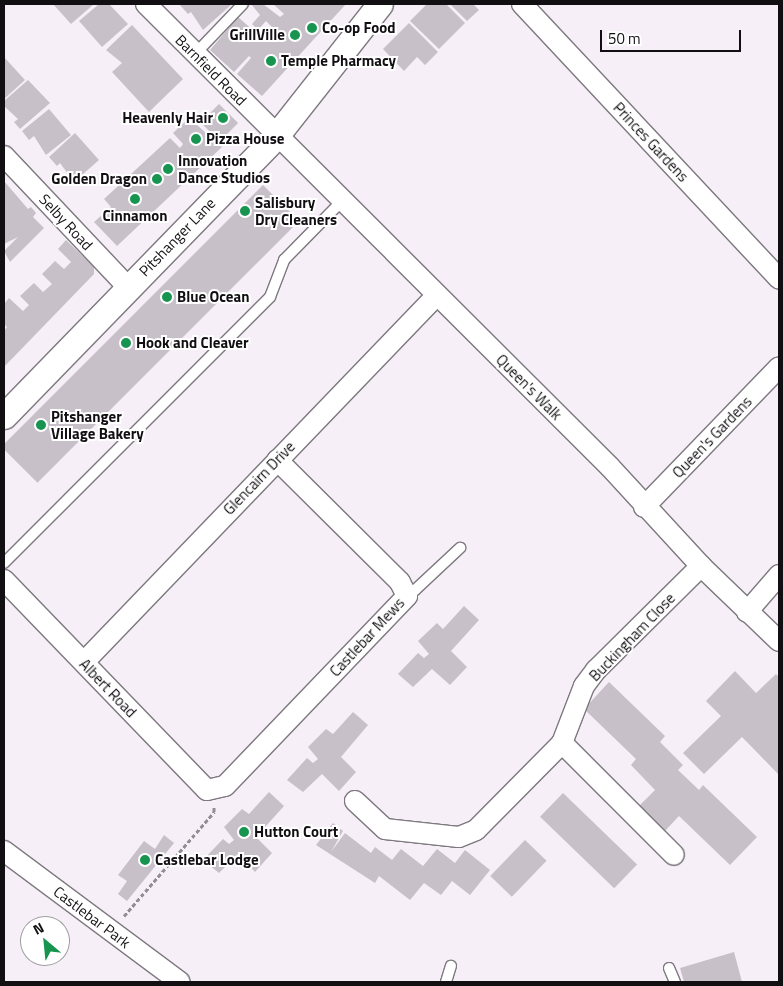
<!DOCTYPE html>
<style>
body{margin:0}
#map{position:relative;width:783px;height:986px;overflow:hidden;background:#f6eff8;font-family:"Titillium Web",sans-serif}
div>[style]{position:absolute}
.building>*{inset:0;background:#c7c0c8;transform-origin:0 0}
.path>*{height:3px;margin-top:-1.5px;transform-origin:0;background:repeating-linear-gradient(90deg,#928d93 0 4px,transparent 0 6.5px)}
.roads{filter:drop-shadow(1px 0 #7e787f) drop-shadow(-1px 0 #7e787f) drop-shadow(0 1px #7e787f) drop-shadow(0 -1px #7e787f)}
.service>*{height:10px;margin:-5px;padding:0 5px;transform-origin:5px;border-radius:5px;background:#fff}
.minor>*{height:20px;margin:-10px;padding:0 10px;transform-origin:10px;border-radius:10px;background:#fff}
.tertiary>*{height:25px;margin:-12.5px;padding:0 12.5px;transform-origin:12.5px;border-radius:12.5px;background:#fff}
.dots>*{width:14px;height:14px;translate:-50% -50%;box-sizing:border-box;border:2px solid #fff;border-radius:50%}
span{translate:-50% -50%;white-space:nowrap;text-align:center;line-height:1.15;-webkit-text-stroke:4px #fff;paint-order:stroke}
.poi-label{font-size:15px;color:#120f12;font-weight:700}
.left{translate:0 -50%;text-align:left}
.right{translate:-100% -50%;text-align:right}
.street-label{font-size:15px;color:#120f12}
.frame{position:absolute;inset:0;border:5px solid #120f12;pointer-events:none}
.north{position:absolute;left:20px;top:916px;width:50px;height:50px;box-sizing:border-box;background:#fff;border:1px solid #a09fa0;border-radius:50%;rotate:332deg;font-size:14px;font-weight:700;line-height:20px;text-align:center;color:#120f12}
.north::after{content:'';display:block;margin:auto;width:18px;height:22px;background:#189451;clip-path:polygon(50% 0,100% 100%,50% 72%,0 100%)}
.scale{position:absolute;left:600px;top:30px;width:141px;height:22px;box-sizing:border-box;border:2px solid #120f12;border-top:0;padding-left:6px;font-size:15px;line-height:18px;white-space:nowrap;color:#120f12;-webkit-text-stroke:4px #fff;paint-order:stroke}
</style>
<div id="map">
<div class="building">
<i style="clip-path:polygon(53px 4px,94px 4px,71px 24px)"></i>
<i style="clip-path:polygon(99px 4px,109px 4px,128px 24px,102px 47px,79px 21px)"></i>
<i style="clip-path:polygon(179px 4px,232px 4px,203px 30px,191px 12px,188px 14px)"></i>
<i style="clip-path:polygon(251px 4px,263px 4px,280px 17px,284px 14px,273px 4px,346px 4px,262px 96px,237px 74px,251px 58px,249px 56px,234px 72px,210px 50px,238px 17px,266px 42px,276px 31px,266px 21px,258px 30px,252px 24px,260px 15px)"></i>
<i style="clip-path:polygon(427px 4px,446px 4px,465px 23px,439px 49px,410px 21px)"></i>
<i style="clip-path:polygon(450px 4px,473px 4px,479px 10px,467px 21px)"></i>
<i style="clip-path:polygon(409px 23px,438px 52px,425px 65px,417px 57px,404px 71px,383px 49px)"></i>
<i style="clip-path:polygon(132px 25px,183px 79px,149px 112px,112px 72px,122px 63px,106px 50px)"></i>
<i style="clip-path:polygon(4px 57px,25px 80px,4px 99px)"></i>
<i style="clip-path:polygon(28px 80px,50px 103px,20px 129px,14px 122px,18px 119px,4px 106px,4px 101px)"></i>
<i style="left:219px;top:104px;width:27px;height:26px;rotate:45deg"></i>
<i style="clip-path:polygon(49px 109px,71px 135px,46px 155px,34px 136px,29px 140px,22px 131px)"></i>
<i style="clip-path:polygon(189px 118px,222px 147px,117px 246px,94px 222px,111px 207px,104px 199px,170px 138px,180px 148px,183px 144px,173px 133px)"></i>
<i style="clip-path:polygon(75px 133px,99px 160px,74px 182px,60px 163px,57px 166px,49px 157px)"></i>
<i style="clip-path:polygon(4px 181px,28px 209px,31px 207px,36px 213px,33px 217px,44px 228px,10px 262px,4px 251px,18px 237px,4px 244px)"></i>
<i style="left:263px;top:185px;width:51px;height:370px;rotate:45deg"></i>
<i style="clip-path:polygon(66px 240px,94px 267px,94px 274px,4px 367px,4px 331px,7px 327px,4px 324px,4px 304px,9px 298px,23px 311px,29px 305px,20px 296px,34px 283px,43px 292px,52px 284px,42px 274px,55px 261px,64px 269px,71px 262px,58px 249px)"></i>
<i style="clip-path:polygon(464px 606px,479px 620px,451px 651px,467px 667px,450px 685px,432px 669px,413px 687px,398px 674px,418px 653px,424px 658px,429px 654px,418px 641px,437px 623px,443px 629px)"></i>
<i style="clip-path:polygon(735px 671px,756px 693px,776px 674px,779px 677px,779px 775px,742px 737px,704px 774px,683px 753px,721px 716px,706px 701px)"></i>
<i style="clip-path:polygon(609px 682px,665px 736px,660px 742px,683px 765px,678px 770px,699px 790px,703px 785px,757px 837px,730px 865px,679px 816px,664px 832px,638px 807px,655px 790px,631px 765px,636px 759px,584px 709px)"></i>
<i style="clip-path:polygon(353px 712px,368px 725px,341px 757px,356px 772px,339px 791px,322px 774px,303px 792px,287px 780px,307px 758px,313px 763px,318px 759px,308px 747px,326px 729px,333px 734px)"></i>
<i style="clip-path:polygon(269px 792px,284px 806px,256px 837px,272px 853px,255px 872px,238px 854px,219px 873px,203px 860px,223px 839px,229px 844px,234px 840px,224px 827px,242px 809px,249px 814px)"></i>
<i style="left:563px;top:793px;width:103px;height:33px;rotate:44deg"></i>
<i style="clip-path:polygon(333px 823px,343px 831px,331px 852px,345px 833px,371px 853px,375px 847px,392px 860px,401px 849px,423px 866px,437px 849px,455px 863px,465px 850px,490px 870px,470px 895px,452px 881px,441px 895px,424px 883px,410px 900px,379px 876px,375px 883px,316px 845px)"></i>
<i style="clip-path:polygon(164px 835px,174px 843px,127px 901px,118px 894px,127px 881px,118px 875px,144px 841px,155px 849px)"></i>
<i style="left:525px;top:840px;width:30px;height:50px;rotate:44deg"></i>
<i style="clip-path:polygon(734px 952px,742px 982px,684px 982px,680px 968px)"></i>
</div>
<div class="path">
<i style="left:124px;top:916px;width:138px;rotate:-49.1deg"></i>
<i style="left:214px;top:812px;width:6px;rotate:-90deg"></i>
</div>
<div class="roads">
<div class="service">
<i style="left:195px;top:54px;width:69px;rotate:-46.2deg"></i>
<i style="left:4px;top:563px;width:376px;rotate:-45deg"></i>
<i style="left:270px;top:297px;width:40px;rotate:-69deg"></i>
<i style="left:284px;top:260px;width:83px;rotate:-45.5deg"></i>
<i style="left:404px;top:591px;width:11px;rotate:-5deg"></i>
<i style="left:415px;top:590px;width:62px;rotate:-43deg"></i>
<i style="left:669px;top:968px;width:15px;rotate:67deg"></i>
<i style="left:446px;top:982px;width:17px;rotate:-73deg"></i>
</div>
<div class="minor">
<i style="left:146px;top:4px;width:655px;rotate:44.94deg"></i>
<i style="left:610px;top:467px;width:134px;rotate:47.4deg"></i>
<i style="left:701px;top:566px;width:108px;rotate:43.9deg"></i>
<i style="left:522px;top:4px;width:376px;rotate:46.9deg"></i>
<i style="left:4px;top:156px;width:180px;rotate:46.6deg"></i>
<i style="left:644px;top:507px;width:194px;rotate:-46deg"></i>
<i style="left:4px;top:580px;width:292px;rotate:46deg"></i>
<i style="left:207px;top:790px;width:18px;rotate:-13deg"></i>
<i style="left:225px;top:786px;width:263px;rotate:-46.2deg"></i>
<i style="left:407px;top:596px;width:16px;rotate:-117deg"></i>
<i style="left:400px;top:582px;width:173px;rotate:-135.2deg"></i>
<i style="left:747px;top:612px;width:49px;rotate:-49.1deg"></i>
<i style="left:84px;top:662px;width:508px;rotate:-46.12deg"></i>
<i style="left:562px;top:743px;width:158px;rotate:45deg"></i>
<i style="left:355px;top:801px;width:41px;rotate:43deg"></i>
<i style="left:385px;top:829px;width:74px;rotate:6.2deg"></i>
<i style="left:459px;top:837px;width:18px;rotate:-22deg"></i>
<i style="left:476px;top:830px;width:122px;rotate:-45.3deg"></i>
<i style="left:562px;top:743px;width:61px;rotate:-68.9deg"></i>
<i style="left:584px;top:686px;width:20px;rotate:-53deg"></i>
<i style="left:596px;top:670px;width:148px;rotate:-44.7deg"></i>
<i style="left:4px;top:851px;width:219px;rotate:36.7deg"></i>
</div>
<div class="tertiary">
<i style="left:4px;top:416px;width:390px;rotate:-45.8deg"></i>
<i style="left:276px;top:136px;width:168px;rotate:-51.8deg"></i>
</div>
</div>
<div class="dots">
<i style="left:312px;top:28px;background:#189451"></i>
<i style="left:295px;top:35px;background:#189451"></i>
<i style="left:271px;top:61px;background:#189451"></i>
<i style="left:223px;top:118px;background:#189451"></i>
<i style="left:196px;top:139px;background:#189451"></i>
<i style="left:168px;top:169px;background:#189451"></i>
<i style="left:157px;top:179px;background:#189451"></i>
<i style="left:135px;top:199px;background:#189451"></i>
<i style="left:245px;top:211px;background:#189451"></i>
<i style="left:167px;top:297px;background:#189451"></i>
<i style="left:126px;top:343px;background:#189451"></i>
<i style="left:41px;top:425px;background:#189451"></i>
<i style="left:244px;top:832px;background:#189451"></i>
<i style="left:145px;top:860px;background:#189451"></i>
</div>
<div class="poi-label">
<span class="left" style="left:322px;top:28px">Co-op Food</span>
<span class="right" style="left:285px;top:35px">GrillVille</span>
<span class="left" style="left:281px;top:61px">Temple Pharmacy</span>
<span class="right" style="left:213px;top:118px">Heavenly Hair</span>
<span class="left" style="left:206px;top:139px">Pizza House</span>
<span class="left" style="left:178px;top:169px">Innovation<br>Dance Studios</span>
<span class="right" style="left:147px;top:179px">Golden Dragon</span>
<span class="left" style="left:255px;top:211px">Salisbury<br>Dry Cleaners</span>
<span style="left:135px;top:216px">Cinnamon</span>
<span class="left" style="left:177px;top:297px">Blue Ocean</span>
<span class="left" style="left:136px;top:343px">Hook and Cleaver</span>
<span class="left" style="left:51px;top:425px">Pitshanger<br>Village Bakery</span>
<span class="left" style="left:254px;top:832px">Hutton Court</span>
<span class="left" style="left:155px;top:860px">Castlebar Lodge</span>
</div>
<div class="street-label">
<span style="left:211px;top:70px;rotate:45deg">Barnfield Road</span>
<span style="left:651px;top:142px;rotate:47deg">Princes Gardens</span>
<span style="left:66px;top:222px;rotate:47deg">Selby Road</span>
<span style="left:177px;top:237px;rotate:-46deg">Pitshanger Lane</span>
<span style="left:529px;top:387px;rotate:45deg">Queen's Walk</span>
<span style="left:712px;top:437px;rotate:-46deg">Queen's Gardens</span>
<span style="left:259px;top:478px;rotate:-46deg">Glencairn Drive</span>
<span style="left:367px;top:637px;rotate:-47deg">Castlebar Mews</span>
<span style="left:632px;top:637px;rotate:-46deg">Buckingham Close</span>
<span style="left:108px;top:688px;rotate:46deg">Albert Road</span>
<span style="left:92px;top:917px;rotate:37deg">Castlebar Park</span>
</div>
<div class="frame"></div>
<div class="north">N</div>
<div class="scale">50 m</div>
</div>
